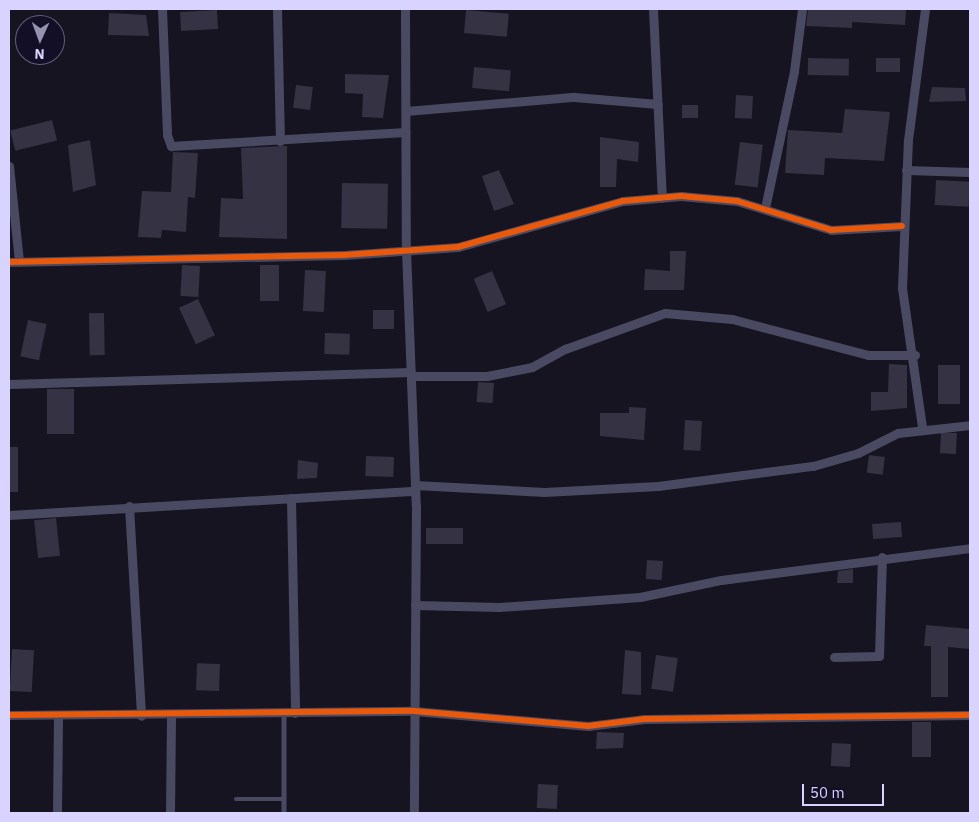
<!DOCTYPE html>
<style>
body{margin:0}
#map{position:relative;width:979px;height:822px;overflow:hidden;background:#161421;font-family:"IBM Plex Sans",sans-serif}
div>[style]{position:absolute}
.building>*{inset:0;background:#343243;transform-origin:0 0}
.service>*{height:4.5px;margin:-2.25px;padding:0 2.25px;transform-origin:2.25px;border-radius:2.25px;background:#4a4962}
.minor>*{height:9px;margin:-4.5px;padding:0 4.5px;transform-origin:4.5px;border-radius:4.5px;background:#4a4962}
.cycleway>*{height:6px;margin:-3px;padding:0 3px;transform-origin:3px;border-radius:3px;background:#e8590c}
span{translate:-50% -50%;white-space:nowrap;text-align:center;line-height:1.15;-webkit-text-stroke:4px #130f26;paint-order:stroke}
.frame{position:absolute;inset:0;border:10px solid #d9d4ff;pointer-events:none}
.north{position:absolute;left:15px;top:15px;width:50px;height:50px;box-sizing:border-box;background:#130f26;border:1px solid #625e7d;border-radius:50%;rotate:182deg;font-size:14px;font-weight:700;line-height:20px;text-align:center;color:#d9d4ff}
.north::after{content:'';display:block;margin:auto;width:18px;height:22px;background:#9591b1;clip-path:polygon(50% 0,100% 100%,50% 72%,0 100%)}
.scale{position:absolute;left:802px;top:784px;width:82px;height:22px;box-sizing:border-box;border:2px solid #d9d4ff;border-top:0;padding-left:6px;font-size:15px;line-height:18px;white-space:nowrap;color:#d9d4ff;-webkit-text-stroke:4px #130f26;paint-order:stroke}
</style>
<div id="map">
<div class="building">
<i style="clip-path:polygon(808px 9px,906px 9px,905px 25px,852px 22px,852px 28px,806px 26px)"></i>
<i style="left:217px;top:10px;width:19px;height:37px;rotate:87deg"></i>
<i style="left:466px;top:10px;width:43px;height:23px;rotate:5deg"></i>
<i style="clip-path:polygon(109px 13px,146px 15px,149px 36px,108px 35px)"></i>
<i style="left:808px;top:58px;width:41px;height:17px;rotate:1deg"></i>
<i style="left:876px;top:58px;width:24px;height:14px"></i>
<i style="left:474px;top:67px;width:37px;height:21px;rotate:5deg"></i>
<i style="clip-path:polygon(345px 74px,389px 75px,383px 118px,362px 117px,363px 94px,345px 93px)"></i>
<i style="left:296px;top:85px;width:17px;height:23px;rotate:7deg"></i>
<i style="clip-path:polygon(932px 87px,965px 88px,966px 101px,929px 102px)"></i>
<i style="left:736px;top:95px;width:17px;height:23px;rotate:3deg"></i>
<i style="left:682px;top:105px;width:16px;height:13px"></i>
<i style="clip-path:polygon(845px 109px,890px 112px,884px 161px,825px 158px,824px 175px,785px 173px,788px 130px,842px 133px)"></i>
<i style="left:52px;top:120px;width:21px;height:43px;rotate:76deg"></i>
<i style="clip-path:polygon(600px 137px,639px 142px,638px 162px,617px 159px,616px 187px,600px 187px)"></i>
<i style="clip-path:polygon(90px 140px,96px 185px,73px 192px,68px 145px)"></i>
<i style="left:740px;top:142px;width:23px;height:43px;rotate:7deg"></i>
<i style="clip-path:polygon(283px 146px,287px 146px,287px 239px,219px 237px,221px 198px,243px 199px,241px 148px)"></i>
<i style="clip-path:polygon(173px 152px,198px 153px,195px 198px,188px 197px,186px 232px,162px 230px,161px 238px,138px 237px,142px 191px,171px 192px)"></i>
<i style="clip-path:polygon(499px 170px,514px 204px,494px 211px,482px 176px)"></i>
<i style="left:936px;top:180px;width:34px;height:25px;rotate:3deg"></i>
<i style="left:342px;top:183px;width:46px;height:45px;rotate:1deg"></i>
<i style="clip-path:polygon(670px 251px,686px 251px,684px 290px,644px 290px,645px 269px,670px 271px)"></i>
<i style="left:182px;top:265px;width:18px;height:31px;rotate:3deg"></i>
<i style="left:260px;top:265px;width:19px;height:36px"></i>
<i style="left:305px;top:270px;width:21px;height:41px;rotate:3deg"></i>
<i style="left:492px;top:271px;width:36px;height:20px;rotate:67deg"></i>
<i style="left:198px;top:299px;width:40px;height:21px;rotate:65deg"></i>
<i style="left:373px;top:310px;width:21px;height:19px"></i>
<i style="left:104px;top:313px;width:42px;height:15px;rotate:89deg"></i>
<i style="left:28px;top:320px;width:19px;height:37px;rotate:12deg"></i>
<i style="left:325px;top:333px;width:25px;height:21px;rotate:2deg"></i>
<i style="clip-path:polygon(889px 364px,907px 365px,907px 408px,871px 411px,871px 392px,888px 392px)"></i>
<i style="left:938px;top:365px;width:22px;height:39px"></i>
<i style="left:478px;top:382px;width:16px;height:20px;rotate:4deg"></i>
<i style="left:47px;top:389px;width:27px;height:45px"></i>
<i style="clip-path:polygon(629px 407px,646px 408px,644px 440px,600px 436px,600px 413px,629px 413px)"></i>
<i style="left:685px;top:420px;width:17px;height:30px;rotate:3deg"></i>
<i style="left:957px;top:433px;width:21px;height:16px;rotate:93deg"></i>
<i style="left:9px;top:447px;width:9px;height:45px"></i>
<i style="left:869px;top:455px;width:16px;height:18px;rotate:7deg"></i>
<i style="left:366px;top:456px;width:28px;height:20px;rotate:2deg"></i>
<i style="clip-path:polygon(298px 460px,318px 463px,317px 478px,297px 479px)"></i>
<i style="left:56px;top:518px;width:38px;height:22px;rotate:84deg"></i>
<i style="left:901px;top:522px;width:15px;height:29px;rotate:86deg"></i>
<i style="left:426px;top:528px;width:37px;height:16px"></i>
<i style="left:647px;top:560px;width:16px;height:19px;rotate:4deg"></i>
<i style="clip-path:polygon(853px 569px,853px 583px,837px 583px,838px 571px)"></i>
<i style="clip-path:polygon(926px 625px,970px 629px,970px 649px,948px 647px,948px 697px,931px 697px,931px 646px,924px 646px)"></i>
<i style="left:12px;top:649px;width:22px;height:42px;rotate:3deg"></i>
<i style="clip-path:polygon(625px 650px,641px 652px,641px 695px,622px 694px)"></i>
<i style="left:656px;top:655px;width:22px;height:34px;rotate:8deg"></i>
<i style="left:220px;top:664px;width:27px;height:23px;rotate:92deg"></i>
<i style="left:912px;top:722px;width:19px;height:35px"></i>
<i style="clip-path:polygon(597px 732px,624px 733px,623px 748px,596px 749px)"></i>
<i style="left:832px;top:743px;width:19px;height:23px;rotate:3deg"></i>
<i style="left:538px;top:784px;width:20px;height:24px;rotate:3deg"></i>
</div>
<div class="service">
<i style="left:284px;top:713px;width:100px;rotate:90deg"></i>
<i style="left:236px;top:799px;width:48px"></i>
</div>
<div class="minor">
<i style="left:162px;top:9px;width:126px;rotate:87.7deg"></i>
<i style="left:167px;top:135px;width:12px;rotate:70deg"></i>
<i style="left:171px;top:146px;width:235px;rotate:-3.4deg"></i>
<i style="left:277px;top:9px;width:132px;rotate:88.7deg"></i>
<i style="left:405px;top:9px;width:241px;rotate:89.8deg"></i>
<i style="left:406px;top:250px;width:256px;rotate:87.8deg"></i>
<i style="left:416px;top:506px;width:307px;rotate:90.4deg"></i>
<i style="left:653px;top:9px;width:189px;rotate:87.3deg"></i>
<i style="left:406px;top:111px;width:169px;rotate:-4.8deg"></i>
<i style="left:574px;top:97px;width:84px;rotate:4.8deg"></i>
<i style="left:9px;top:166px;width:96px;rotate:84deg"></i>
<i style="left:906px;top:170px;width:64px;rotate:1.8deg"></i>
<i style="left:765px;top:208px;width:140px;rotate:-78deg"></i>
<i style="left:794px;top:71px;width:63px;rotate:-82.6deg"></i>
<i style="left:9px;top:262px;width:335px;rotate:-1.2deg"></i>
<i style="left:344px;top:255px;width:114px;rotate:-4deg"></i>
<i style="left:458px;top:247px;width:171px;rotate:-15.6deg"></i>
<i style="left:623px;top:201px;width:58px;rotate:-4.9deg"></i>
<i style="left:681px;top:196px;width:56px;rotate:5.1deg"></i>
<i style="left:737px;top:201px;width:98px;rotate:17.1deg"></i>
<i style="left:831px;top:230px;width:71px;rotate:-3.2deg"></i>
<i style="left:411px;top:376px;width:76px"></i>
<i style="left:487px;top:376px;width:46px;rotate:-11.3deg"></i>
<i style="left:532px;top:367px;width:38px;rotate:-29deg"></i>
<i style="left:565px;top:349px;width:106px;rotate:-19.8deg"></i>
<i style="left:665px;top:313px;width:67px;rotate:5.1deg"></i>
<i style="left:732px;top:319px;width:141px;rotate:14.8deg"></i>
<i style="left:868px;top:355px;width:47px"></i>
<i style="left:9px;top:384px;width:402px;rotate:-1.7deg"></i>
<i style="left:922px;top:427px;width:140px;rotate:-98.2deg"></i>
<i style="left:902px;top:288px;width:148px;rotate:-87.7deg"></i>
<i style="left:908px;top:140px;width:132px;rotate:-82.6deg"></i>
<i style="left:415px;top:485px;width:129px;rotate:3.1deg"></i>
<i style="left:544px;top:492px;width:114px;rotate:-3deg"></i>
<i style="left:658px;top:486px;width:156px;rotate:-7.4deg"></i>
<i style="left:813px;top:466px;width:47px;rotate:-16.1deg"></i>
<i style="left:858px;top:453px;width:45px;rotate:-26.6deg"></i>
<i style="left:898px;top:433px;width:72px;rotate:-6.3deg"></i>
<i style="left:291px;top:498px;width:215px;rotate:88.9deg"></i>
<i style="left:129px;top:506px;width:210px;rotate:86.7deg"></i>
<i style="left:9px;top:515px;width:407px;rotate:-3.4deg"></i>
<i style="left:415px;top:605px;width:84px;rotate:1.4deg"></i>
<i style="left:499px;top:607px;width:141px;rotate:-4.1deg"></i>
<i style="left:640px;top:597px;width:83px;rotate:-11.9deg"></i>
<i style="left:721px;top:580px;width:251px;rotate:-7.3deg"></i>
<i style="left:834px;top:657px;width:45px;rotate:-1.3deg"></i>
<i style="left:879px;top:656px;width:99px;rotate:-88.3deg"></i>
<i style="left:9px;top:715px;width:405px;rotate:-0.6deg"></i>
<i style="left:414px;top:711px;width:175px;rotate:4.9deg"></i>
<i style="left:588px;top:726px;width:57px;rotate:-7deg"></i>
<i style="left:645px;top:719px;width:325px;rotate:-0.7deg"></i>
<i style="left:57px;top:813px;width:98px;rotate:-89.4deg"></i>
<i style="left:170px;top:813px;width:98px;rotate:-89.4deg"></i>
</div>
<div class="cycleway">
<i style="left:9px;top:262px;width:335px;rotate:-1.2deg"></i>
<i style="left:344px;top:255px;width:114px;rotate:-4deg"></i>
<i style="left:458px;top:247px;width:171px;rotate:-15.6deg"></i>
<i style="left:623px;top:201px;width:58px;rotate:-4.9deg"></i>
<i style="left:681px;top:196px;width:56px;rotate:5.1deg"></i>
<i style="left:737px;top:201px;width:98px;rotate:17.1deg"></i>
<i style="left:831px;top:230px;width:71px;rotate:-3.2deg"></i>
<i style="left:9px;top:715px;width:405px;rotate:-0.6deg"></i>
<i style="left:414px;top:711px;width:175px;rotate:4.9deg"></i>
<i style="left:588px;top:726px;width:57px;rotate:-7deg"></i>
<i style="left:645px;top:719px;width:325px;rotate:-0.7deg"></i>
</div>
<div class="frame"></div>
<div class="north">N</div>
<div class="scale">50 m</div>
</div>
